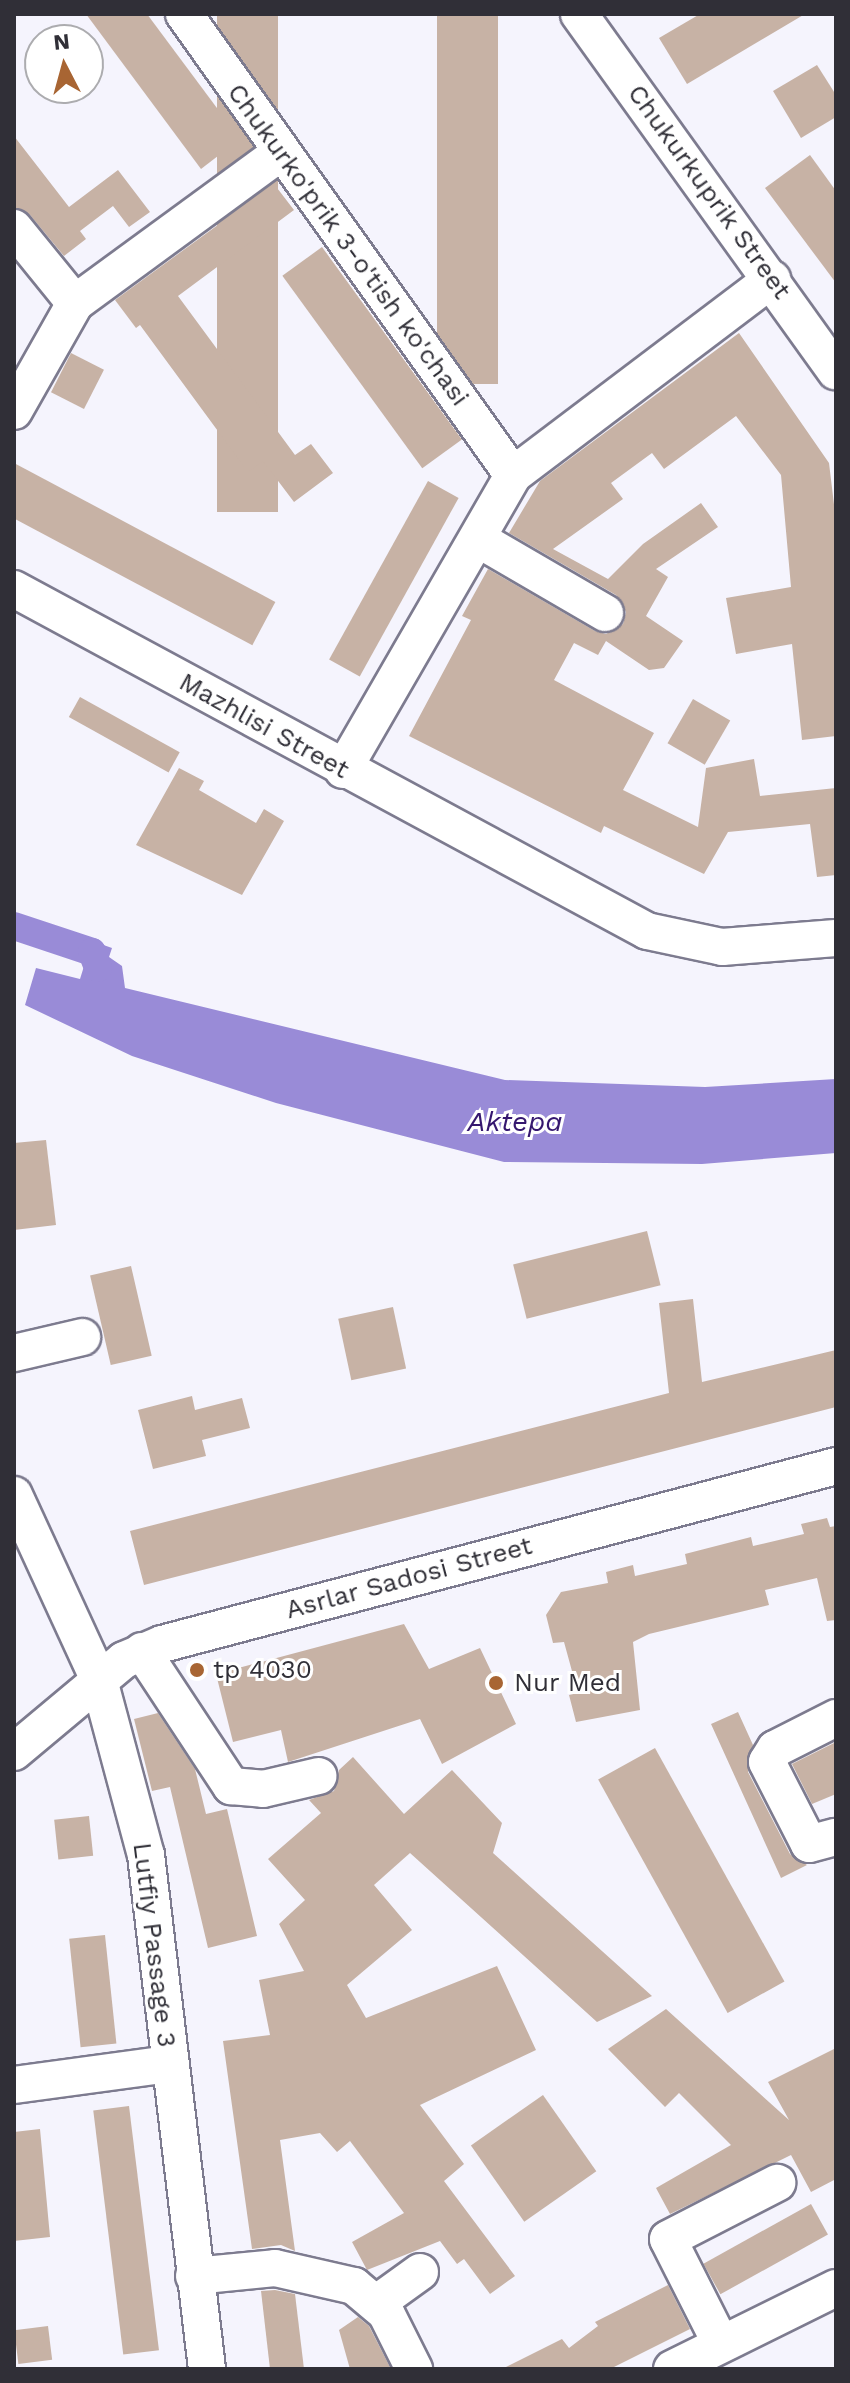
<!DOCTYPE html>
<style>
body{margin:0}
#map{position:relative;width:850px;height:2383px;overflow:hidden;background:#f5f4fd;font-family:"Work Sans",sans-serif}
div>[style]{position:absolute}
.water>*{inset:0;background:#998bd7}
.canal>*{height:28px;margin:-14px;padding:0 14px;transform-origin:14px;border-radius:14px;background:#998bd7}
.building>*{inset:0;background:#c7b2a5;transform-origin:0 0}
.roads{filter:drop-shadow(2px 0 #7d7b8f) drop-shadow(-2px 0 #7d7b8f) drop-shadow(0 2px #7d7b8f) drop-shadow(0 -2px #7d7b8f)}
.minor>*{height:36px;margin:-18px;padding:0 18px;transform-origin:18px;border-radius:18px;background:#fff}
.dots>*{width:22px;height:22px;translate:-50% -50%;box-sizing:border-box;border:4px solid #fff;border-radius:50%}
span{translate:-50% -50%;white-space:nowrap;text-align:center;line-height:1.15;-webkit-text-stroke:6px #fff;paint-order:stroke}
.street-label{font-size:26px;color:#302f37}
.poi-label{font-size:26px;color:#302f37}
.left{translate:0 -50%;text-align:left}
.water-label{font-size:28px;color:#35176f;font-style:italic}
.frame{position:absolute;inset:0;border:16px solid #302f37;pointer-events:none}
.north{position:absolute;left:24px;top:24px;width:80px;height:80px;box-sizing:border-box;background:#fff;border:2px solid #acacaf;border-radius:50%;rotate:354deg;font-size:22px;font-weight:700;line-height:32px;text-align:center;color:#302f37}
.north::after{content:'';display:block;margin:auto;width:28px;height:36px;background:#a86533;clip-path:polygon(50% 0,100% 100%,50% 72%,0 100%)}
</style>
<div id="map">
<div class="water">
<i style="clip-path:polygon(75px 935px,112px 948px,109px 957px,122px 966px,125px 988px,505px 1080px,705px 1087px,836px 1079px,836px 1153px,702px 1164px,504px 1162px,276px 1103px,132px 1056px,25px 1005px,36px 968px,80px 979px,85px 963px,66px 957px)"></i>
</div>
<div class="canal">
<i style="left:14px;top:926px;width:82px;rotate:18.4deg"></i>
<i style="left:92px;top:952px;width:17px;rotate:69deg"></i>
</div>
<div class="building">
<i style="clip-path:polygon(86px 14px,147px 14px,240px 139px,201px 169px)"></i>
<i style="left:217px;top:14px;width:61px;height:498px"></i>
<i style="left:437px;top:14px;width:61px;height:370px"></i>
<i style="clip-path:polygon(700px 14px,805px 14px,687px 84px,659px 38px)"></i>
<i style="clip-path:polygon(817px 65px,836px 95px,836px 117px,801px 138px,773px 91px)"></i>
<i style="clip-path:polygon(14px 136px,69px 207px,118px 170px,150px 212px,129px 227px,113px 206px,80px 231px,86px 239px,64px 256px,30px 215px,14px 208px)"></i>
<i style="clip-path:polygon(810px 155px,836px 191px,836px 283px,765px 188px)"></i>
<i style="clip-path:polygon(274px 184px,294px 210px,178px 296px,295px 455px,311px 444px,333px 473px,294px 502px,263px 461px,248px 472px,140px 325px,136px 328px,115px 300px)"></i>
<i style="left:322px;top:247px;width:238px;height:49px;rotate:54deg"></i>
<i style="clip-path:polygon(739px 333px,829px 463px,836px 521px,836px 736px,802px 740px,792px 644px,736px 654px,726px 598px,791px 587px,781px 475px,736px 416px,664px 469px,652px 453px,611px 483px,623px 499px,553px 549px,608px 579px,643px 544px,701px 503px,718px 527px,656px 569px,668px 577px,646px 616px,683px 641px,664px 668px,649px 670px,606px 641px,598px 655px,574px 643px,554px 680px,654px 733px,623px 790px,698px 827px,706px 768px,754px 759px,760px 796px,836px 788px,836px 875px,817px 877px,810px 824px,728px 832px,704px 874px,604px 826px,601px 833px,409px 736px,471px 620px,462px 616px,488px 569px,595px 631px,606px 634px,623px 624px,626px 612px,616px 595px,509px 533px,540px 481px)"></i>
<i style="left:71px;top:353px;width:37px;height:44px;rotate:27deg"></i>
<i style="left:14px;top:463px;width:296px;height:49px;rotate:28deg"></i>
<i style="left:428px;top:481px;width:35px;height:204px;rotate:29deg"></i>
<i style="left:80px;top:697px;width:114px;height:23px;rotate:29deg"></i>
<i style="left:693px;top:699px;width:43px;height:51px;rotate:30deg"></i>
<i style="clip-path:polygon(179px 768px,204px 781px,199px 790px,256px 823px,264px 809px,284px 821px,242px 895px,136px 845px)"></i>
<i style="clip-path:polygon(46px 1140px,56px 1225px,14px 1230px,14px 1143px)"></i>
<i style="left:647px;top:1231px;width:56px;height:138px;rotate:76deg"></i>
<i style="left:131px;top:1266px;width:92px;height:42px;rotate:77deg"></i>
<i style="clip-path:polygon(693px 1299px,702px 1382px,836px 1350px,836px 1407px,144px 1585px,130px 1531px,669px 1393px,659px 1303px)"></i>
<i style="left:393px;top:1307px;width:63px;height:56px;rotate:78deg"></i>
<i style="clip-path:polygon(192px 1396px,195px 1410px,242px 1398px,250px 1428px,202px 1440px,206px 1456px,153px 1469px,138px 1410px)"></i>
<i style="clip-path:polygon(827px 1518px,830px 1527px,836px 1526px,836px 1620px,827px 1621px,817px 1578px,765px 1590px,769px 1605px,649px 1634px,633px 1642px,640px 1710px,576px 1722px,569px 1695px,578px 1693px,564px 1642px,553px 1643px,546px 1615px,561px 1592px,608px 1583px,606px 1572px,633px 1565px,635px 1576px,687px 1564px,685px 1554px,751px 1537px,753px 1546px,804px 1534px,801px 1524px)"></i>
<i style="clip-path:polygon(404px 1624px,429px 1669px,480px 1648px,516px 1724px,442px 1764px,420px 1719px,288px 1762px,281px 1730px,233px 1742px,216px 1674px)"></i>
<i style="clip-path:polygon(738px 1712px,753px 1745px,748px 1772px,790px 1854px,807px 1865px,781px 1878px,711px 1724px)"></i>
<i style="clip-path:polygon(158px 1713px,195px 1769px,206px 1814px,227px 1809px,257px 1936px,208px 1948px,170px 1787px,152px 1791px,134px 1719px)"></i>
<i style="clip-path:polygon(836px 1742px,836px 1794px,812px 1804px,792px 1764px)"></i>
<i style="left:655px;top:1748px;width:267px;height:65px;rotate:61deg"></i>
<i style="clip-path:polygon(353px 1757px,404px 1814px,452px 1770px,502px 1823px,493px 1853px,652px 1996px,597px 2022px,410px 1853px,374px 1885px,412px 1930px,347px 1985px,366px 2018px,497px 1966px,536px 2050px,420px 2105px,464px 2164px,444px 2181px,515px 2276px,490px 2294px,464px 2259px,457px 2264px,440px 2241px,367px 2270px,352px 2242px,404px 2213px,350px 2141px,337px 2152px,320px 2133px,280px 2140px,295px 2251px,281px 2245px,252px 2249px,223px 2041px,270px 2035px,259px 1980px,304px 1971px,279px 1924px,305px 1900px,268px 1859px,321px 1813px,309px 1800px,334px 1791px,339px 1770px)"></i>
<i style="left:89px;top:1816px;width:40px;height:35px;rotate:84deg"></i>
<i style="left:105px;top:1935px;width:109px;height:36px;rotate:84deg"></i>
<i style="clip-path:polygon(666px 2009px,789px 2120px,768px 2082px,836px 2048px,836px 2179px,811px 2192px,791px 2155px,670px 2214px,656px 2188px,731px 2145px,679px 2093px,665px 2107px,608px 2049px)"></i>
<i style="left:543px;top:2095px;width:93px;height:88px;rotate:55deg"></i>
<i style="left:129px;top:2106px;width:246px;height:36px;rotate:83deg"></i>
<i style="clip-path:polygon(40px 2129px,50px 2237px,14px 2241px,14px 2132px)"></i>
<i style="left:811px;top:2204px;width:35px;height:123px;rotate:61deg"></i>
<i style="clip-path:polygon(668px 2285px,690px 2329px,610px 2369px,502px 2369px,562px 2339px,569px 2348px,598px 2326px,595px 2322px)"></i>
<i style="clip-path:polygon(275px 2290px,295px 2294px,304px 2369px,270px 2369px,261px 2291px)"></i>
<i style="clip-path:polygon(358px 2317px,369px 2326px,391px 2369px,350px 2369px,339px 2330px)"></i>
<i style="left:48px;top:2326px;width:34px;height:34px;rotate:83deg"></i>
</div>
<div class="roads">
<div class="minor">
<i style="left:184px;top:14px;width:566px;rotate:54.49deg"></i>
<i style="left:579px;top:14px;width:440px;rotate:54.3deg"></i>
<i style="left:14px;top:228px;width:97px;rotate:50.9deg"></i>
<i style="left:14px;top:411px;width:124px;rotate:-60.5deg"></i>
<i style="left:75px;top:303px;width:255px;rotate:-36.2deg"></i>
<i style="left:478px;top:539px;width:147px;rotate:30.2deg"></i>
<i style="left:14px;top:589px;width:719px;rotate:28.38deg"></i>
<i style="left:647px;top:931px;width:77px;rotate:12deg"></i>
<i style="left:722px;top:947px;width:114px;rotate:-4.5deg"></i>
<i style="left:343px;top:770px;width:340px;rotate:-60deg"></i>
<i style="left:513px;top:475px;width:325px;rotate:-37.1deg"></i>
<i style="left:14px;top:1353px;width:70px;rotate:-13.2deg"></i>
<i style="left:14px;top:1495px;width:204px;rotate:65.3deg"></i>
<i style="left:99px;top:1680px;width:181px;rotate:75deg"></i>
<i style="left:146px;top:1855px;width:518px;rotate:83.23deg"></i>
<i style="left:142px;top:1651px;width:162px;rotate:56.6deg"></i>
<i style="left:231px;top:1786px;width:32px;rotate:5deg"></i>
<i style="left:263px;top:1789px;width:57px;rotate:-13.1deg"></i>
<i style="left:836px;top:1718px;width:68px;rotate:153.1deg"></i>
<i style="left:775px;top:1749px;width:15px;rotate:122deg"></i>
<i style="left:767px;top:1762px;width:92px;rotate:62.9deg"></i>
<i style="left:809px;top:1844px;width:28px;rotate:-15deg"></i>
<i style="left:14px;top:1752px;width:143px;rotate:-39.9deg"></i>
<i style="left:124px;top:1660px;width:41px;rotate:-22.8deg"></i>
<i style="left:162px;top:1644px;width:697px;rotate:-14.79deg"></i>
<i style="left:14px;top:2085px;width:156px;rotate:-7.7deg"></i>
<i style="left:194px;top:2276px;width:81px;rotate:-5.6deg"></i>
<i style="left:275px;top:2268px;width:81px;rotate:12.8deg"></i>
<i style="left:354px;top:2286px;width:42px;rotate:40.2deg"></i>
<i style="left:386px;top:2313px;width:63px;rotate:63.4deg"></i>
<i style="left:377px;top:2303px;width:53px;rotate:-35.8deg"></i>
<i style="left:720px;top:2342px;width:115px;rotate:-116.8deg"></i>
<i style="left:668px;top:2239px;width:123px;rotate:-27.2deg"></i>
<i style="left:672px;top:2369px;width:183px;rotate:-26.3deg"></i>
</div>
</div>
<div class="dots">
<i style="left:197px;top:1670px;background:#a86533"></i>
<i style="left:496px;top:1683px;background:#a86533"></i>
</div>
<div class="street-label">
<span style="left:709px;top:192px;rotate:54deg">Chukurkuprik Street</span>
<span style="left:348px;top:245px;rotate:54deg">Chukurko'prik 3-o'tish ko'chasi</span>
<span style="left:264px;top:726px;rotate:29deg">Mazhlisi Street</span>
<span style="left:409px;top:1578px;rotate:-15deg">Asrlar Sadosi Street</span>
<span style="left:154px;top:1945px;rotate:83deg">Lutfiy Passage 3</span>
</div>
<div class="poi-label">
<span class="left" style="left:213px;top:1670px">tp 4030</span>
<span class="left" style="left:514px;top:1683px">Nur Med</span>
</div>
<div class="water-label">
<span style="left:515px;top:1122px">Aktepa</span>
</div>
<div class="frame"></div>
<div class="north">N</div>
</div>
